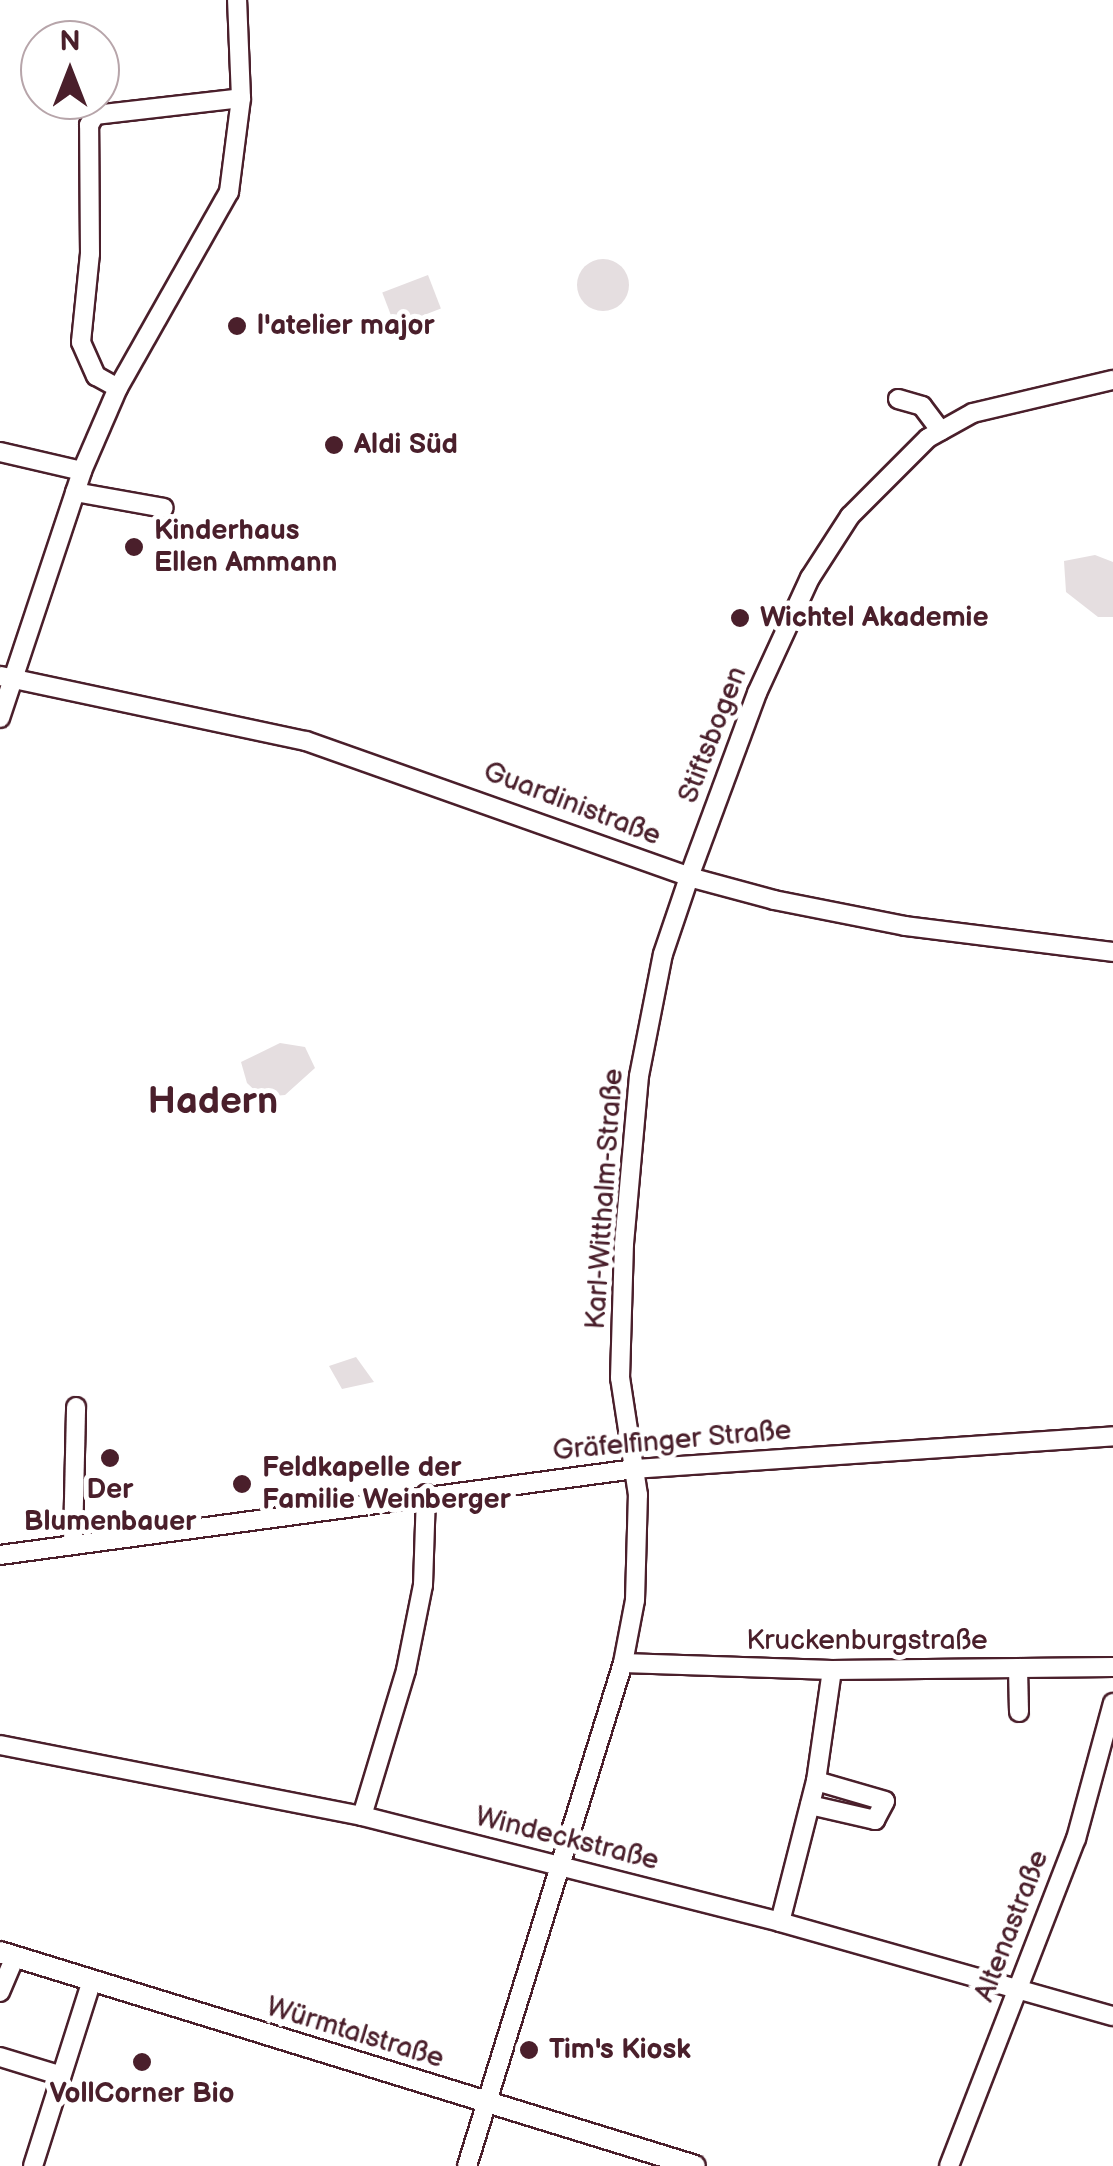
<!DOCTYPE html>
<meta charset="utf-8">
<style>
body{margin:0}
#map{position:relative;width:1113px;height:2166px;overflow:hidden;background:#fff;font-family:"Balsamiq Sans",sans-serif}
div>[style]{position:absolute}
.green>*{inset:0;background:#e5dee0;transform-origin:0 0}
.round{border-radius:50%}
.roads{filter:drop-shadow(2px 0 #4a1f2b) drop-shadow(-2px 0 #4a1f2b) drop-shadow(0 2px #4a1f2b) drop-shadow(0 -2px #4a1f2b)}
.minor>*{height:18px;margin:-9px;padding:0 9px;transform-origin:9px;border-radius:9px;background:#fff}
.major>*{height:20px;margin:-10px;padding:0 10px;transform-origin:10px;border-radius:10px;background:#fff}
.dots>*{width:28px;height:28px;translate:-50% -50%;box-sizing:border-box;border:5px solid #fff;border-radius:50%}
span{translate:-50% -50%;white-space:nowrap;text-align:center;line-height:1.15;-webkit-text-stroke:10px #fff;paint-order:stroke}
.poi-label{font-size:28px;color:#4a1f2b;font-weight:700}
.left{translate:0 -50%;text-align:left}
.street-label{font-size:28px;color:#4a1f2b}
.district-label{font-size:38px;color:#4a1f2b;font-weight:700}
.north{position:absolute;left:20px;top:20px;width:100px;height:100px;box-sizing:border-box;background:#fff;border:2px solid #b7a5aa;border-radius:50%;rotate:0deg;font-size:28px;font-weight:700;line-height:40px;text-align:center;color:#4a1f2b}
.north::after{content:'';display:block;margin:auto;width:35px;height:45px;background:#4a1f2b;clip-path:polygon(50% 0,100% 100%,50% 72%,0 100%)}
</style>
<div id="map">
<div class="green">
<i class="round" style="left:577px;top:259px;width:52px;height:52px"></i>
<i style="left:428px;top:275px;width:36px;height:49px;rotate:69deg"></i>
<i style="clip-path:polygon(1095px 555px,1113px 562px,1113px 617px,1098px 617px,1066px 592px,1064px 561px)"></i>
<i style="clip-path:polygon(280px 1043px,305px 1047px,315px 1068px,285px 1095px,262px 1097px,247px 1083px,241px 1062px)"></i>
<i style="clip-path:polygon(356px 1357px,374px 1382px,342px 1389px,329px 1366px)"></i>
</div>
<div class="roads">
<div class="minor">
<i style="left:118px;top:388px;width:25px;rotate:-151deg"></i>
<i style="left:96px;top:376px;width:37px;rotate:-114deg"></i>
<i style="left:81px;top:342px;width:88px;rotate:-84.2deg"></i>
<i style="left:90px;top:254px;width:129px;rotate:-90.4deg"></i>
<i style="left:89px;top:125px;width:12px;rotate:-59deg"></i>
<i style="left:95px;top:115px;width:147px;rotate:-6.6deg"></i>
<i style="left:898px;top:399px;width:25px;rotate:16deg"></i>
<i style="left:922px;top:406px;width:31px;rotate:53deg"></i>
<i style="left:0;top:452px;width:84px;rotate:13deg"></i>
<i style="left:75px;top:492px;width:90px;rotate:10.2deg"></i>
<i style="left:0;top:676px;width:313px;rotate:12deg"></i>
<i style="left:306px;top:741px;width:406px;rotate:19.5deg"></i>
<i style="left:689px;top:877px;width:88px;rotate:15.1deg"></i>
<i style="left:774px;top:900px;width:134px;rotate:11.2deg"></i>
<i style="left:905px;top:926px;width:210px;rotate:7.1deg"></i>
<i style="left:0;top:718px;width:260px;rotate:-71.6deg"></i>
<i style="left:82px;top:471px;width:90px;rotate:-66.6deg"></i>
<i style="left:118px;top:388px;width:225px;rotate:-60.5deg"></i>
<i style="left:229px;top:192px;width:95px;rotate:-82.7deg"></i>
<i style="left:241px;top:98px;width:98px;rotate:-92.3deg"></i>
<i style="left:73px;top:1543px;width:136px;rotate:-88.7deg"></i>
<i style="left:0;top:1555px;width:640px;rotate:-7.72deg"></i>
<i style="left:634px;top:1469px;width:480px;rotate:-3.9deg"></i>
<i style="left:623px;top:1663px;width:209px;rotate:1.9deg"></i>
<i style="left:832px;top:1670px;width:281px;rotate:-0.6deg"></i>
<i style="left:1018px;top:1668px;width:44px;rotate:88.7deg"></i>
<i style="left:0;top:1745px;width:369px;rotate:11.1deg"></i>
<i style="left:362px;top:1816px;width:431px;rotate:14.2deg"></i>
<i style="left:780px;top:1922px;width:346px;rotate:15.8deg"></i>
<i style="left:810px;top:1805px;width:67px;rotate:13deg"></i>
<i style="left:875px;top:1820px;width:21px;rotate:-62deg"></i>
<i style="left:885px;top:1801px;width:72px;rotate:-163.8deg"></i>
<i style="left:362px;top:1816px;width:152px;rotate:-73.2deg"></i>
<i style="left:406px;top:1670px;width:87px;rotate:-78.7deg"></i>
<i style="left:423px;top:1585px;width:91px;rotate:-88.1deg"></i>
<i style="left:780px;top:1922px;width:146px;rotate:-75.7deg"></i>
<i style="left:816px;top:1781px;width:112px;rotate:-81.8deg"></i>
<i style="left:0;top:1992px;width:38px;rotate:-67deg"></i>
<i style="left:0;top:2057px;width:62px;rotate:17deg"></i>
<i style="left:33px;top:2166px;width:195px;rotate:-72.4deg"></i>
<i style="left:467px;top:2166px;width:527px;rotate:-72.77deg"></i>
<i style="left:623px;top:1663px;width:64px;rotate:-79.2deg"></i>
<i style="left:635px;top:1600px;width:105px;rotate:-88.4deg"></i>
<i style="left:638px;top:1495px;width:118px;rotate:-98.7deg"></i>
<i style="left:620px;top:1378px;width:134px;rotate:-88.3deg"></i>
<i style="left:624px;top:1244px;width:169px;rotate:-84.9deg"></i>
<i style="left:639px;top:1076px;width:124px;rotate:-78.9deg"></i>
<i style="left:663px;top:954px;width:81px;rotate:-71.3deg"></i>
<i style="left:689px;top:877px;width:196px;rotate:-69.7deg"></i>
<i style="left:757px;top:693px;width:127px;rotate:-65.3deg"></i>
<i style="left:810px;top:578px;width:74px;rotate:-57.2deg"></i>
<i style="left:850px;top:516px;width:110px;rotate:-45deg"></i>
<i style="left:928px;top:438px;width:51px;rotate:-29.1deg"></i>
<i style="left:973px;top:413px;width:144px;rotate:-13.3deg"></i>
<i style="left:949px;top:2166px;width:351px;rotate:-68.8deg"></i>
<i style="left:1076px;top:1839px;width:141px;rotate:-74.8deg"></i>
</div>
<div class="major">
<i style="left:0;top:1952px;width:727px;rotate:17.11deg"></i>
</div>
</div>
<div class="dots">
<i style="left:237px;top:326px;background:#4a1f2b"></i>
<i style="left:334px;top:445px;background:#4a1f2b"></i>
<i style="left:134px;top:547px;background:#4a1f2b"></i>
<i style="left:740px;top:618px;background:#4a1f2b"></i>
<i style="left:110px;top:1458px;background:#4a1f2b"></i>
<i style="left:242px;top:1484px;background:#4a1f2b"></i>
<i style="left:529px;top:2050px;background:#4a1f2b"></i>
<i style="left:142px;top:2062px;background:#4a1f2b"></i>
</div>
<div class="poi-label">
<span class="left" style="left:257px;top:326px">l'atelier major</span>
<span class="left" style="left:354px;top:445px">Aldi Süd</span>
<span class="left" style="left:154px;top:547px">Kinderhaus<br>Ellen Ammann</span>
<span class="left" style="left:760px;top:618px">Wichtel Akademie</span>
<span class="left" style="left:262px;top:1484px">Feldkapelle der<br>Familie Weinberger</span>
<span style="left:110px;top:1506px">Der<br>Blumenbauer</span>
<span class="left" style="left:549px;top:2050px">Tim's Kiosk</span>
<span style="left:142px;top:2094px">VollCorner Bio</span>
</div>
<div class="street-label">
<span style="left:713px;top:735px;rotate:-69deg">Stiftsbogen</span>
<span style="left:572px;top:804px;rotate:21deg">Guardinistraße</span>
<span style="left:605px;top:1199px;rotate:-86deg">Karl-Witthalm-Straße</span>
<span style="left:672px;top:1441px;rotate:-5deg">Gräfelfinger Straße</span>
<span style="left:867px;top:1641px">Kruckenburgstraße</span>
<span style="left:567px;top:1839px;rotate:14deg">Windeckstraße</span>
<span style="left:1012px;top:1926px;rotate:-69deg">Altenastraße</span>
<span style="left:355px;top:2033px;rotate:17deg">Würmtalstraße</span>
</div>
<div class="district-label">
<span style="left:213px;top:1102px">Hadern</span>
</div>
<div class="north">N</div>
</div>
